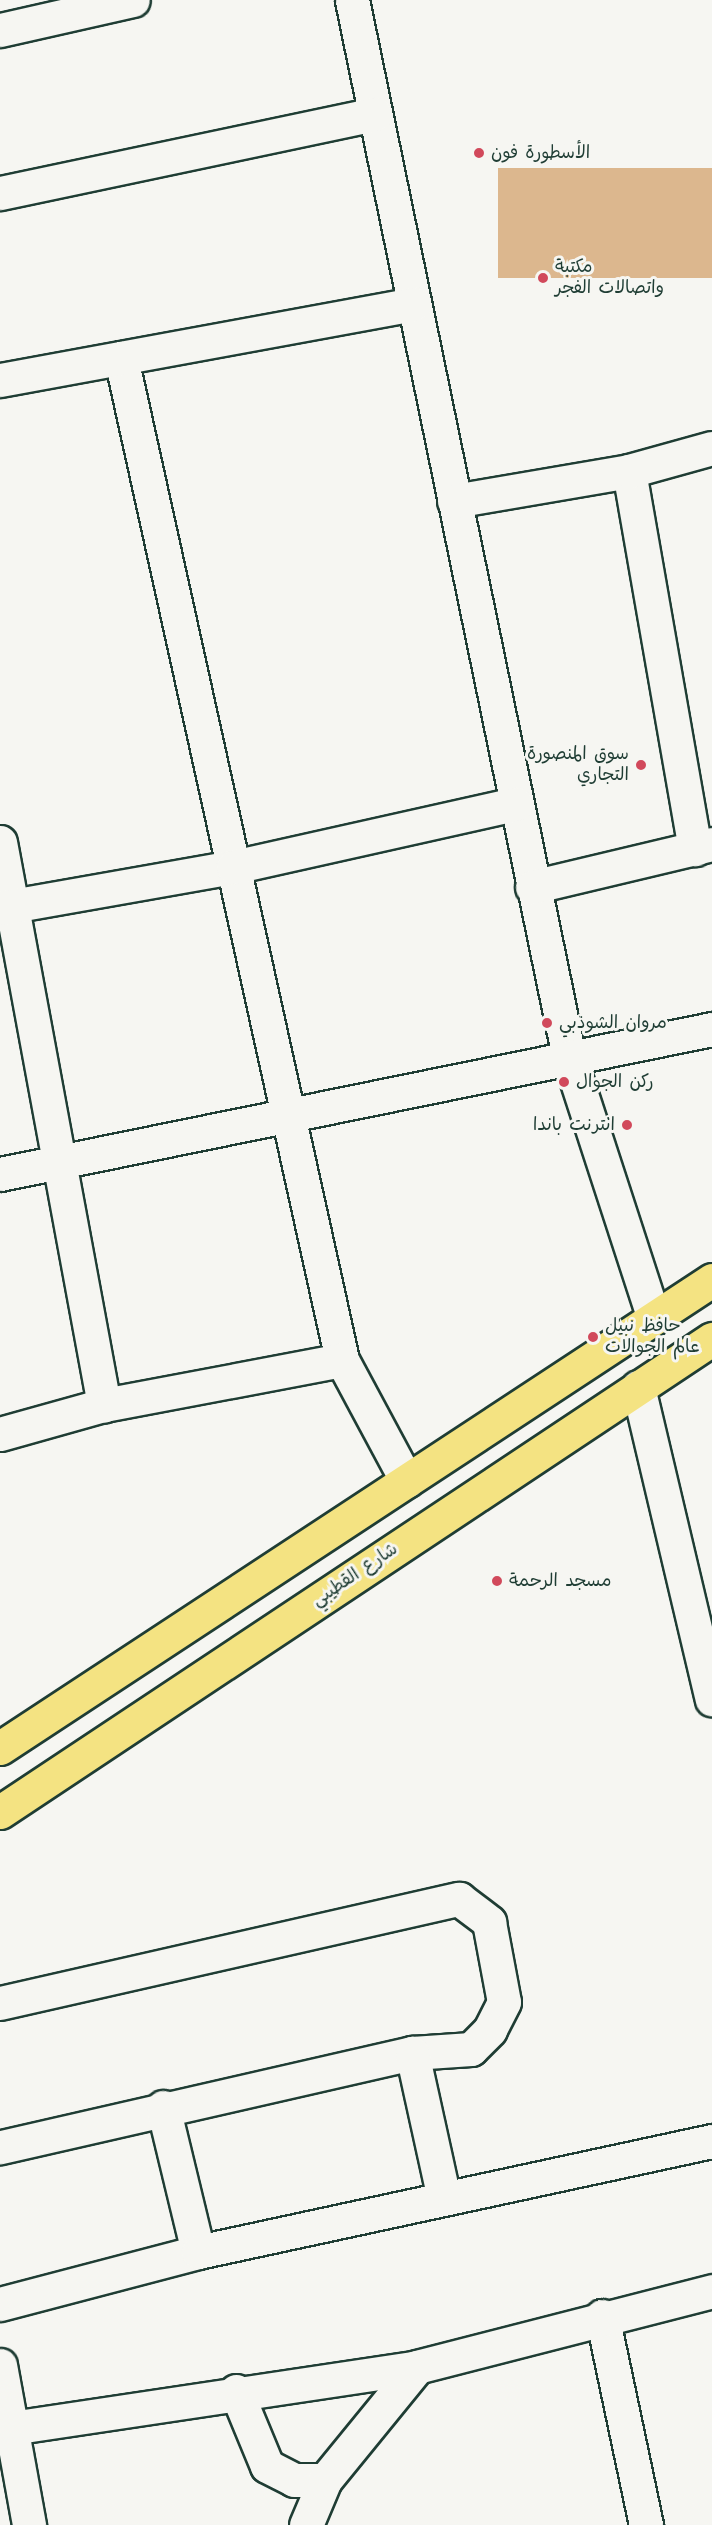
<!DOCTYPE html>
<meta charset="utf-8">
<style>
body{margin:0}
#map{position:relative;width:712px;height:2525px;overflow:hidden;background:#f6f6f2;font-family:"Architects Daughter","Playpen Sans Arabic",sans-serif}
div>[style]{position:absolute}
.building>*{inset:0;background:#dcb78e;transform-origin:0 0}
.roads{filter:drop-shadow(2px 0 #1f3d34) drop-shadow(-2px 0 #1f3d34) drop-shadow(0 2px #1f3d34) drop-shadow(0 -2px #1f3d34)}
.minor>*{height:33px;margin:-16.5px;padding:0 16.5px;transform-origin:16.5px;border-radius:16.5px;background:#f6f6f2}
.major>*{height:33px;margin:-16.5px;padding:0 16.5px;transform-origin:16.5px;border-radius:16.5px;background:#f4e382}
.dots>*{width:16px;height:16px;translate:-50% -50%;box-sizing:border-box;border:3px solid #f6f6f2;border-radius:50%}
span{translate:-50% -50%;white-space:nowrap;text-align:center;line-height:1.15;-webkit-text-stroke:6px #f6f6f2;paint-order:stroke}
.poi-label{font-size:18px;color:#1f3d34}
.left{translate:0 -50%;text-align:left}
.right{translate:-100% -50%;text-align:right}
.street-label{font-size:18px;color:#1f3d34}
</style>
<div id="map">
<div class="building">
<i style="left:712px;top:168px;width:110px;height:214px;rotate:90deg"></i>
</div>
<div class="roads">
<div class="minor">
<i style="left:352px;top:0;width:1079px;rotate:78.4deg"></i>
<i style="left:569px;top:1057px;width:274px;rotate:72deg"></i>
<i style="left:0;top:30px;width:136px;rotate:-12.7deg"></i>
<i style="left:0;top:193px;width:383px;rotate:-11.9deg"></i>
<i style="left:121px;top:358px;width:1026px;rotate:77.56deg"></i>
<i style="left:342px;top:1360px;width:137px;rotate:61.8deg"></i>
<i style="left:0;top:380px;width:421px;rotate:-10.4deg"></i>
<i style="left:629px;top:471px;width:384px;rotate:80.1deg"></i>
<i style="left:454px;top:501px;width:178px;rotate:-9.7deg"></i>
<i style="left:629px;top:471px;width:86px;rotate:-15.5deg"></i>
<i style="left:0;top:842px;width:573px;rotate:79.53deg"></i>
<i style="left:532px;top:887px;width:185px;rotate:-13.4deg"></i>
<i style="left:0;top:908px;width:237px;rotate:-10deg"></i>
<i style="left:233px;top:867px;width:290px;rotate:-12.6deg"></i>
<i style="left:0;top:1174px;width:727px;rotate:-11.51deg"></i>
<i style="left:638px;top:1387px;width:321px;rotate:76.7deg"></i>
<i style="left:0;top:1434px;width:108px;rotate:-15.6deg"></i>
<i style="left:104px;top:1405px;width:242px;rotate:-10.7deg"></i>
<i style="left:0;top:2003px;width:471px;rotate:-12.8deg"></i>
<i style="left:459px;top:1899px;width:38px;rotate:37deg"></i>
<i style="left:489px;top:1922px;width:81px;rotate:79.4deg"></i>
<i style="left:504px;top:2002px;width:31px;rotate:117deg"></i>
<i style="left:490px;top:2030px;width:27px;rotate:135deg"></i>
<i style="left:471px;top:2049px;width:59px;rotate:176.1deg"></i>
<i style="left:412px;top:2053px;width:423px;rotate:167.1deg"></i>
<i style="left:412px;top:2053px;width:149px;rotate:77.6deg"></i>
<i style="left:163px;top:2107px;width:149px;rotate:76.4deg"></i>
<i style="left:0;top:2304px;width:205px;rotate:-14.7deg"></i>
<i style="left:198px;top:2252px;width:526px;rotate:-12.19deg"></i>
<i style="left:602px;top:2316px;width:214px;rotate:78.1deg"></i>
<i style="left:0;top:2365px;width:163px;rotate:79.7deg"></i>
<i style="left:236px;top:2391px;width:81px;rotate:67.5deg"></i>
<i style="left:267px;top:2466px;width:30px;rotate:27deg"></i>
<i style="left:294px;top:2480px;width:31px"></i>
<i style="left:11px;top:2428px;width:411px;rotate:-8.5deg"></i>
<i style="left:417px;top:2367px;width:305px;rotate:-14.4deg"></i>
<i style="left:306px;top:2525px;width:49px;rotate:-67.1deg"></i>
<i style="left:325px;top:2480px;width:146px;rotate:-50.8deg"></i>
</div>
<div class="major">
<i style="left:0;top:1748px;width:852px;rotate:-33.32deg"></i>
<i style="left:0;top:1812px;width:855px;rotate:-33.6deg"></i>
</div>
</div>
<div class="dots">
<i style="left:479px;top:153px;background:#d1495b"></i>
<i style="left:543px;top:278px;background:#d1495b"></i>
<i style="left:641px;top:765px;background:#d1495b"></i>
<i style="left:547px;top:1023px;background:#d1495b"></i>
<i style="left:564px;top:1082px;background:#d1495b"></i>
<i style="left:627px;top:1125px;background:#d1495b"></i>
<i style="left:593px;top:1337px;background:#d1495b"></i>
<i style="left:497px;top:1581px;background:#d1495b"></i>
</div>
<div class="poi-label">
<span class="left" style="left:491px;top:153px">الأسطورة فون</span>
<span class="left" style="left:555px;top:278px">مكتبة<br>واتصالات الفجر</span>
<span class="right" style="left:629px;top:765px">سوق المنصورة<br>التجاري</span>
<span class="left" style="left:559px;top:1023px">مروان الشوذبي</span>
<span class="left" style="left:576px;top:1082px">ركن الجوال</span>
<span class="right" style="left:615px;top:1125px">انترنت باندا</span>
<span class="left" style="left:605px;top:1337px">حافظ نبيل<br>عالم الجوالات</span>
<span class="left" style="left:509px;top:1581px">مسجد الرحمة</span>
</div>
<div class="street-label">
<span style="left:355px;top:1575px;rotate:-34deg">شارع القطيبي</span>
</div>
</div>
